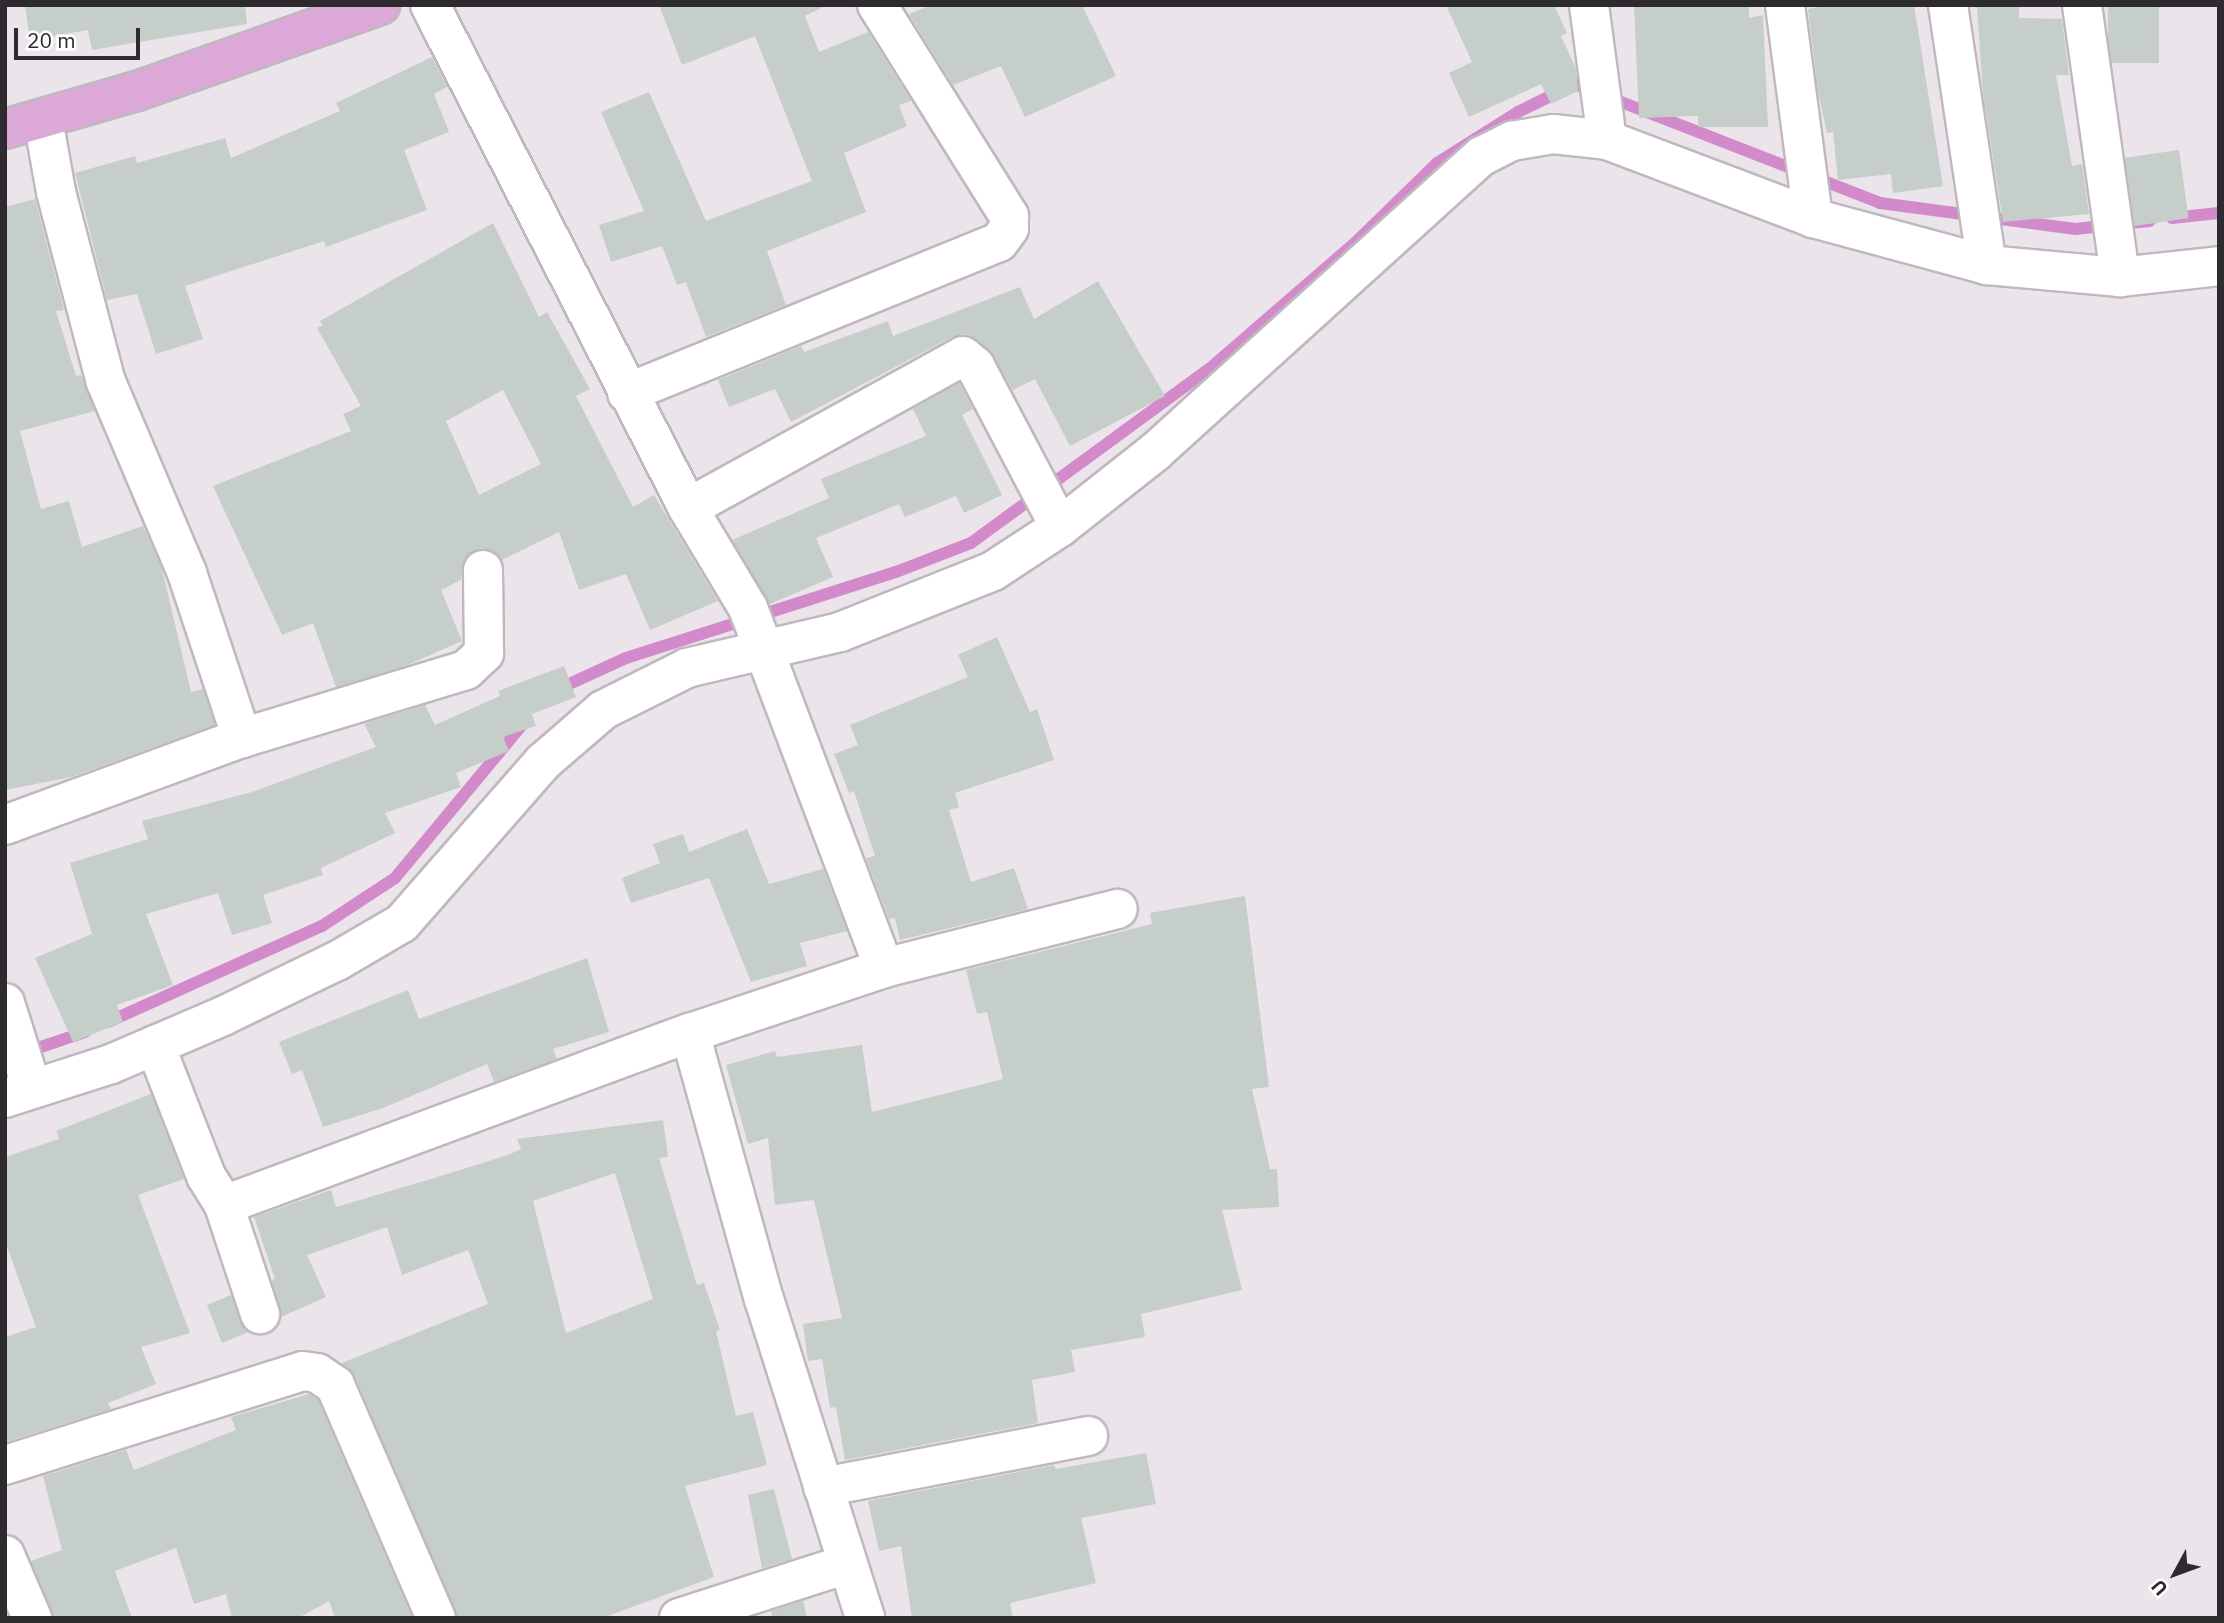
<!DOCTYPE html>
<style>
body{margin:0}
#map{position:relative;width:2224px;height:1623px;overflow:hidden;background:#ece4eb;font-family:"IBM Plex Sans",sans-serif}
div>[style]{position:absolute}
.stream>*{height:12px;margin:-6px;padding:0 6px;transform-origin:6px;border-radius:6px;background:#d28acb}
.building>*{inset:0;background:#c5cec8;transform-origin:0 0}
.roads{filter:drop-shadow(2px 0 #c0b8bf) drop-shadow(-2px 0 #c0b8bf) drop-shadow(0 2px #c0b8bf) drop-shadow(0 -2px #c0b8bf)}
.minor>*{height:38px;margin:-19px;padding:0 19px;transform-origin:19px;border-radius:19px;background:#fff}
.major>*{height:38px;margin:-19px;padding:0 19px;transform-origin:19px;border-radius:19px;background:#dca8d7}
span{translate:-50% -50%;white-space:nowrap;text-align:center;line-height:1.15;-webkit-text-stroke:6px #fff;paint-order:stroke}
.frame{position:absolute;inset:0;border:7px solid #2e2b2e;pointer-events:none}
.north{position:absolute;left:2140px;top:1539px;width:70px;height:70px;-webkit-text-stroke:5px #fff;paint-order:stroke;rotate:229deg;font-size:19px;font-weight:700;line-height:28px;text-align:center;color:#2e2b2e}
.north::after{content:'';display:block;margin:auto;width:24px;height:32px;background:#2e2b2e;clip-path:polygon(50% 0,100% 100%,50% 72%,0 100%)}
.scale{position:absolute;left:14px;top:28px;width:126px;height:32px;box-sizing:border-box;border:4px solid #2e2b2e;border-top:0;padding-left:9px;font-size:21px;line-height:24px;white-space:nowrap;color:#2e2b2e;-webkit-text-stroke:5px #fff;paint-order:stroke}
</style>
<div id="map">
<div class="stream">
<i style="left:2172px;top:218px;width:47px;rotate:-6.1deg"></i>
<i style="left:556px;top:690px;width:77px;rotate:-24.6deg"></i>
<i style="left:626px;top:658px;width:283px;rotate:-17.7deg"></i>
<i style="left:896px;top:572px;width:80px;rotate:-21.1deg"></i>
<i style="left:971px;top:543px;width:301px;rotate:-36.2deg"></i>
<i style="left:1214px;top:365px;width:186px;rotate:-40.9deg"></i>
<i style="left:1355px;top:243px;width:115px;rotate:-44.3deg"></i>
<i style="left:1437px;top:163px;width:96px;rotate:-32.2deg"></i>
<i style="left:1518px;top:112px;width:64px;rotate:-26.2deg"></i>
<i style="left:1575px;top:84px;width:327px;rotate:21.3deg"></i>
<i style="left:1880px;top:203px;width:197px;rotate:7.6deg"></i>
<i style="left:2075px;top:229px;width:75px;rotate:-6.1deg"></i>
<i style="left:108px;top:1022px;width:235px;rotate:-24.2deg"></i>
<i style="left:322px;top:926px;width:87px;rotate:-33.3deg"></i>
<i style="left:395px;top:878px;width:205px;rotate:-50.3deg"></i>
<i style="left:26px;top:1052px;width:62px;rotate:-18.7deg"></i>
</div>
<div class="building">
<i style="clip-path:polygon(25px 5px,245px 5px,247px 24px,92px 50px,88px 30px,30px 40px)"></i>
<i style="clip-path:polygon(659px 5px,827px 5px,805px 16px,819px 52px,868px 32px,911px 101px,899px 105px,907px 126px,844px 153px,866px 212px,767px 251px,786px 305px,706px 337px,686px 282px,677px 285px,662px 246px,611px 262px,599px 225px,644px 211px,601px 112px,649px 92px,706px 221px,812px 181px,755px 36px,682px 65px)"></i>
<i style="clip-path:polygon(932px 5px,1082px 5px,1116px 76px,1025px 117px,1001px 66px,953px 85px,909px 14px)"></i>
<i style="clip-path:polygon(1446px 5px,1554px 5px,1567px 33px,1561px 36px,1576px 69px,1578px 91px,1551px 104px,1541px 84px,1469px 117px,1449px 73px,1472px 62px)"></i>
<i style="clip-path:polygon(1634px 5px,1749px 5px,1749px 18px,1763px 15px,1768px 127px,1698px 127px,1698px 116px,1639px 118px)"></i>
<i style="clip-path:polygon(1831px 5px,1914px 5px,1943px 186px,1893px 193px,1891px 174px,1838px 180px,1833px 132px,1827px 133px,1818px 91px,1808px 9px)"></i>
<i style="clip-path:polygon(2019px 5px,2019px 18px,2062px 19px,2069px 75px,2056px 75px,2072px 166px,2082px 164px,2089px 214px,2003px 222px,1983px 93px,1977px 7px)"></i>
<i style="left:2108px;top:5px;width:51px;height:58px"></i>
<i style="clip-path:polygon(432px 57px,447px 87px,434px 94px,449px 132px,404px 150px,427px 210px,326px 247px,324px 241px,185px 286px,203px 339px,156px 354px,137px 294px,107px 300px,75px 173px,135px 156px,137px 163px,225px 138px,231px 158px,340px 111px,336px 103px)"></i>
<i style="left:2179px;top:150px;width:69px;height:55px;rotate:82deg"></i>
<i style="clip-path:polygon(35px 199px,64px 310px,56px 311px,76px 376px,81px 375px,95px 411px,20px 431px,41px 509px,69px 501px,82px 547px,143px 526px,162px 569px,191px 692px,203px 689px,215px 725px,71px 777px,5px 790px,5px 207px)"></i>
<i style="clip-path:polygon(evenodd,493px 223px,539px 317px,547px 312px,590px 389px,576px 396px,633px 507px,654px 495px,718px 601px,650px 630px,626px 574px,579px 590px,559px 532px,502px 560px,482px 548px,464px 559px,461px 580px,441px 590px,462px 641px,405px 666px,336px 687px,313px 623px,282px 635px,213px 486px,351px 431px,343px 414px,361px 406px,317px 328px,323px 325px,320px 321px,493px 223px,503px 390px,541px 464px,479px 495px,446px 421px,503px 390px)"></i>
<i style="clip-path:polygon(1098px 281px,1165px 396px,1070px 446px,1035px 379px,1013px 390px,989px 350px,966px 334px,952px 337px,791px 422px,775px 389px,729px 407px,718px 380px,801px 346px,804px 352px,888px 321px,893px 336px,1020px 287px,1034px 319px)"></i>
<i style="clip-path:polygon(959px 383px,973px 409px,962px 415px,1002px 495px,964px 513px,956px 496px,905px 517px,899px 504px,816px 538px,833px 577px,770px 604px,732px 540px,829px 498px,821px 479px,926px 436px,913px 409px)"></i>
<i style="clip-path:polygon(997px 637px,1030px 712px,1037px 709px,1054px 760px,955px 793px,959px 807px,949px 810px,971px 882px,1014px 868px,1028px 909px,900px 940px,895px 918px,889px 919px,866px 858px,875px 856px,854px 791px,849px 793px,834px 754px,858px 745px,850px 725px,968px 677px,958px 655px)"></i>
<i style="clip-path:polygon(564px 666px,576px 697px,532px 714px,536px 726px,503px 737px,509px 751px,456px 773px,461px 787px,385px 813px,395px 833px,321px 868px,323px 875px,263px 895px,272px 923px,232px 935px,218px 893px,146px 914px,173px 985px,117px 1005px,123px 1022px,73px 1042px,35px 958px,92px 934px,70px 863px,148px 839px,142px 821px,252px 792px,376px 747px,364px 724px,425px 705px,435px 725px,500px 696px,498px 691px)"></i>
<i style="clip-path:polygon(747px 829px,769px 884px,823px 869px,847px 931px,800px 943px,807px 966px,751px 982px,709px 878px,631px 903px,622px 878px,660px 863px,653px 844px,683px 834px,689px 852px)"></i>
<i style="clip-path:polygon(1245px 896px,1269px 1087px,1252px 1089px,1270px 1169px,1277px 1169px,1279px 1207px,1222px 1210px,1242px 1290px,1141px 1314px,1145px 1337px,1071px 1350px,1075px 1372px,1032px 1380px,1038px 1423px,845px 1460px,836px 1407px,830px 1408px,822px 1359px,808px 1361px,803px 1324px,842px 1318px,814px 1200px,775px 1205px,768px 1138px,748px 1144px,726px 1065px,775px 1051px,777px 1057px,862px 1045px,872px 1112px,1003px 1079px,987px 1012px,977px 1014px,966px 970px,1152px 924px,1150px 913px)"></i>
<i style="clip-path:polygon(587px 958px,609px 1032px,553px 1049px,557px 1059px,494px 1082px,487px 1064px,383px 1108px,323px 1127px,302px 1070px,292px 1074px,279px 1042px,408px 990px,419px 1019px)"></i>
<i style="clip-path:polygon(151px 1094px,184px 1179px,138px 1195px,190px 1333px,141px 1347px,156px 1384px,108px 1403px,111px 1409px,5px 1442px,5px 1337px,36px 1327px,5px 1241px,5px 1157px,59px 1139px,56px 1131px)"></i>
<i style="clip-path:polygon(evenodd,663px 1120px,668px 1157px,659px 1158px,697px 1285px,704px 1283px,720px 1330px,716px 1331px,736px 1416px,753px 1412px,767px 1465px,685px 1486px,714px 1577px,602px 1618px,457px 1618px,355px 1376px,342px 1363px,488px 1304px,468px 1250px,402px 1275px,387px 1227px,307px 1255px,326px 1297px,281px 1317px,272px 1280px,275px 1279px,254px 1217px,331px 1190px,336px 1207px,431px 1179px,508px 1155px,521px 1149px,517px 1139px,663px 1120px,615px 1173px,653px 1299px,566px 1333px,533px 1201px,615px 1173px)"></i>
<i style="clip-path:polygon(231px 1295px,240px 1321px,249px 1332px,222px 1343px,207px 1305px)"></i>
<i style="clip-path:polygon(309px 1394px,318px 1400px,412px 1618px,335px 1618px,329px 1601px,298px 1618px,232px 1618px,226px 1594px,194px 1604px,176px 1548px,115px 1571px,132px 1618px,53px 1618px,31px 1561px,62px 1550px,43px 1476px,126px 1450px,134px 1470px,236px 1430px,231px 1417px)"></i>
<i style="clip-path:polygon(1146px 1453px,1156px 1504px,1081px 1518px,1096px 1583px,1010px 1603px,1013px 1618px,912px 1618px,901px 1546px,879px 1551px,868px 1501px,1054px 1465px,1056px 1469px)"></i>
<i style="clip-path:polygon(774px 1489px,792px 1559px,762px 1568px,748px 1495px)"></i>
<i style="clip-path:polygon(803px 1601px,807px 1618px,772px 1618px,771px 1611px)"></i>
</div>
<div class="roads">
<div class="minor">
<i style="left:1589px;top:5px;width:136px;rotate:82.4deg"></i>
<i style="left:1785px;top:5px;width:215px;rotate:82.5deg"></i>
<i style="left:1948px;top:5px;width:263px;rotate:81.5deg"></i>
<i style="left:2082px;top:5px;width:275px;rotate:82deg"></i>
<i style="left:43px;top:119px;width:74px;rotate:79.9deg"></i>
<i style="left:56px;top:192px;width:196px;rotate:75.3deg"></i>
<i style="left:106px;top:382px;width:207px;rotate:67deg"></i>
<i style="left:187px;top:573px;width:174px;rotate:71.6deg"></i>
<i style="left:627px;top:393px;width:401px;rotate:-22.1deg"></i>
<i style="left:999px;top:242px;width:17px;rotate:-54deg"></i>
<i style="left:1009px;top:228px;width:12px;rotate:-90deg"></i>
<i style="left:1009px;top:216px;width:249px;rotate:-122deg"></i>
<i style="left:688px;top:508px;width:314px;rotate:-28.9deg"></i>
<i style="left:963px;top:356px;width:16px;rotate:40deg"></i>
<i style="left:975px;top:366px;width:182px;rotate:62.2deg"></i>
<i style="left:5px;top:825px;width:252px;rotate:-20.2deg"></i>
<i style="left:242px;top:738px;width:234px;rotate:-16.9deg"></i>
<i style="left:466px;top:670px;width:25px;rotate:-43deg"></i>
<i style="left:484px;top:653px;width:83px;rotate:-90.7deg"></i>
<i style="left:884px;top:968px;width:241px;rotate:-14.2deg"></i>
<i style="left:5px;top:1003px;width:90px;rotate:72.6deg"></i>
<i style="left:690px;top:1033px;width:276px;rotate:74.5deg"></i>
<i style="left:764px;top:1299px;width:335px;rotate:72.4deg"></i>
<i style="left:155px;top:1045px;width:141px;rotate:68.7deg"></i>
<i style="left:206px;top:1176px;width:34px;rotate:58deg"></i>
<i style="left:224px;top:1205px;width:497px;rotate:-20.3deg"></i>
<i style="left:690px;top:1033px;width:205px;rotate:-18.5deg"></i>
<i style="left:884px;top:968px;width:385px;rotate:-110.7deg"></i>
<i style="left:748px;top:608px;width:117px;rotate:-121deg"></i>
<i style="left:688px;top:508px;width:565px;rotate:-117.15deg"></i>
<i style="left:5px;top:1098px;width:111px;rotate:-17.8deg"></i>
<i style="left:111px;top:1064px;width:122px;rotate:-23.2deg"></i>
<i style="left:223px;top:1016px;width:127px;rotate:-25.8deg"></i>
<i style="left:337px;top:961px;width:75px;rotate:-30.3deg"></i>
<i style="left:402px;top:923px;width:214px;rotate:-48.8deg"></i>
<i style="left:543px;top:762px;width:79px;rotate:-40.9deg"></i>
<i style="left:603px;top:710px;width:94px;rotate:-26.6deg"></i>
<i style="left:687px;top:668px;width:157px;rotate:-13.2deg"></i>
<i style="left:840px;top:632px;width:165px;rotate:-21.7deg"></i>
<i style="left:993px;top:571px;width:80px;rotate:-33.3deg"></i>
<i style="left:1060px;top:527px;width:121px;rotate:-38.3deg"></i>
<i style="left:1155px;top:452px;width:441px;rotate:-42.2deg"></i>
<i style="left:1482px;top:156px;width:34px;rotate:-27deg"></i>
<i style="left:1512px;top:141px;width:42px;rotate:-9.7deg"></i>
<i style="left:1553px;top:134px;width:54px;rotate:6.3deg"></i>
<i style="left:1607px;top:140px;width:220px;rotate:20.7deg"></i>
<i style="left:1813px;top:218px;width:180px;rotate:15.1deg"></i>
<i style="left:1987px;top:265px;width:134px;rotate:5.2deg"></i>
<i style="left:2120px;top:277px;width:100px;rotate:-6.3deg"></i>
<i style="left:224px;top:1205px;width:115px;rotate:71.7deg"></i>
<i style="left:5px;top:1465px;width:312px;rotate:-17.5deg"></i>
<i style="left:303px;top:1371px;width:14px;rotate:8deg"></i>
<i style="left:317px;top:1373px;width:22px;rotate:34deg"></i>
<i style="left:335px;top:1385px;width:254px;rotate:66.6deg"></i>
<i style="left:823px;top:1487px;width:270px;rotate:-10.9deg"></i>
<i style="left:5px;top:1555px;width:69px;rotate:66.8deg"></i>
<i style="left:679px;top:1618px;width:176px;rotate:-17.8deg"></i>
</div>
<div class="major">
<i style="left:5px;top:129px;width:137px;rotate:-16.1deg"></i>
<i style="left:137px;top:91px;width:258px;rotate:-19.5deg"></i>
</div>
</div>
<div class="frame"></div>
<div class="north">U</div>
<div class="scale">20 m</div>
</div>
